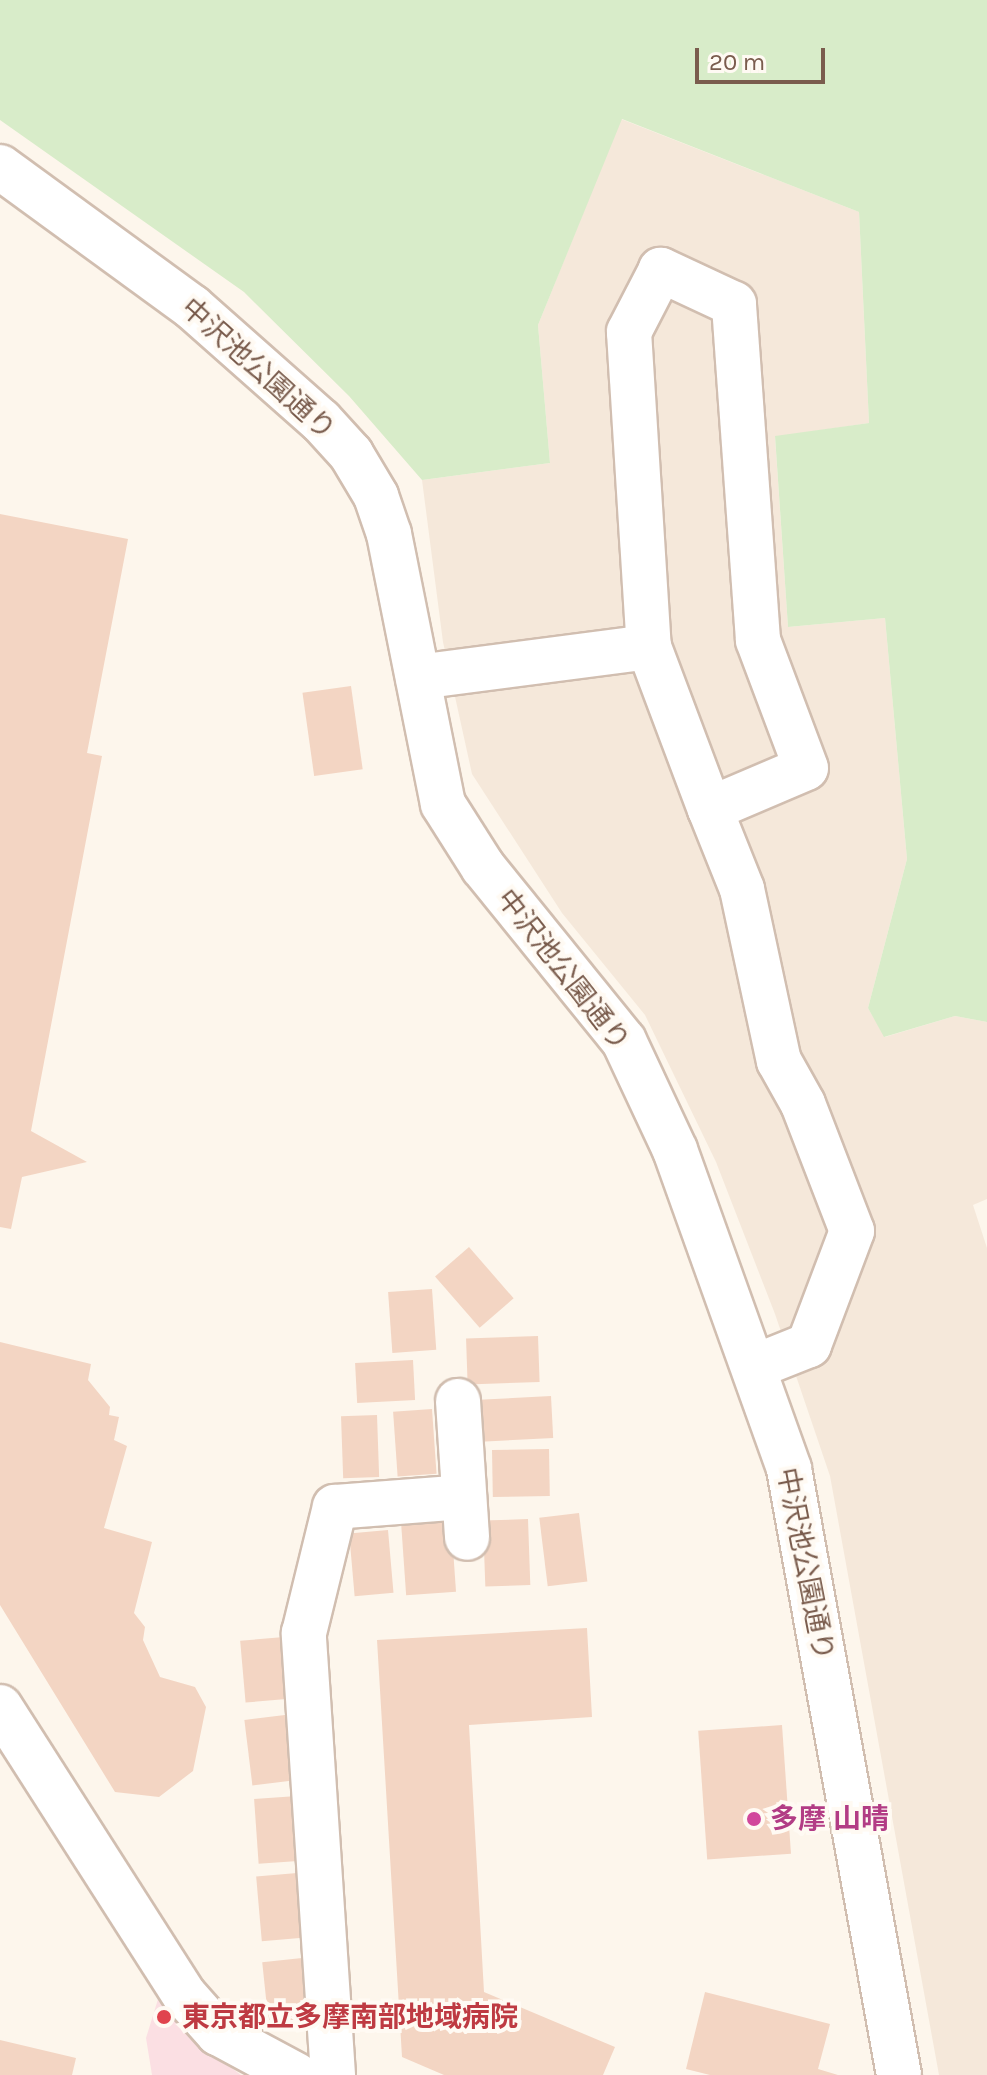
<!DOCTYPE html>
<meta charset="utf-8">
<style>
body{margin:0}
#map{position:relative;width:987px;height:2075px;overflow:hidden;background:#fdf6ec;font-family:Karla,"Noto Sans JP",sans-serif}
div>[style]{position:absolute}
.residential>*{inset:0;background:#f5e8da}
.medical>*{inset:0;background:#fbdfe3}
.green>*{inset:0;background:#d8ecc9}
.building>*{inset:0;background:#f3d5c3;transform-origin:0 0}
.roads{filter:drop-shadow(2px 0 #d1beb0) drop-shadow(-2px 0 #d1beb0) drop-shadow(0 2px #d1beb0) drop-shadow(0 -2px #d1beb0)}
.street>*{height:44px;margin:-22px;padding:0 22px;transform-origin:22px;border-radius:22px;background:#fff}
.secondary>*{height:44px;margin:-22px;padding:0 22px;transform-origin:22px;border-radius:22px;background:#fff}
.dots>*{width:22px;height:22px;translate:-50% -50%;box-sizing:border-box;border:4px solid #fffaf3;border-radius:50%}
span{translate:-50% -50%;white-space:nowrap;text-align:center;line-height:1.15;-webkit-text-stroke:8px #fffaf3;paint-order:stroke}
.street-label{font-size:28px;color:#7a5c4d}
.hotel-label{font-size:28px;color:#b23c85;font-weight:700}
.left{translate:0 -50%;text-align:left}
.health-label{font-size:28px;color:#be3a42;font-weight:700}
.scale{position:absolute;left:695px;top:48px;width:130px;height:36px;box-sizing:border-box;border:4px solid #7a5c4d;border-top:0;padding-left:10px;font-size:24px;line-height:28px;white-space:nowrap;color:#7a5c4d;-webkit-text-stroke:6px #fffaf3;paint-order:stroke}
</style>
<div id="map">
<div class="residential">
<i style="clip-path:polygon(621px 119px,859px 212px,869px 423px,775px 437px,788px 627px,885px 618px,907px 859px,868px 1008px,885px 1037px,955px 1016px,987px 1022px,987px 1199px,973px 1205px,987px 1248px,987px 2075px,939px 2075px,830px 1476px,775px 1314px,716px 1162px,645px 1015px,562px 913px,472px 774px,443px 642px,422px 480px,550px 463px,538px 325px)"></i>
</div>
<div class="medical">
<i style="clip-path:polygon(159px 1996px,193px 2039px,241px 2075px,152px 2075px,146px 2038px)"></i>
</div>
<div class="green">
<i style="clip-path:polygon(0 0,987px 0,987px 1022px,955px 1016px,884px 1037px,868px 1008px,907px 859px,885px 618px,788px 627px,775px 436px,869px 423px,859px 212px,622px 119px,538px 325px,550px 463px,422px 480px,349px 396px,244px 292px,0 120px)"></i>
</div>
<div class="building">
<i style="clip-path:polygon(0 514px,128px 539px,87px 753px,102px 756px,31px 1131px,87px 1162px,22px 1177px,11px 1229px,0 1227px)"></i>
<i style="left:351px;top:686px;width:84px;height:49px;rotate:82deg"></i>
<i style="left:469px;top:1247px;width:68px;height:45px;rotate:49deg"></i>
<i style="left:432px;top:1289px;width:61px;height:44px;rotate:86deg"></i>
<i style="left:538px;top:1336px;width:46px;height:72px;rotate:88deg"></i>
<i style="clip-path:polygon(0 1342px,91px 1364px,88px 1380px,110px 1407px,109px 1415px,119px 1417px,114px 1440px,127px 1446px,104px 1528px,152px 1542px,134px 1613px,145px 1627px,143px 1640px,160px 1677px,195px 1687px,206px 1707px,193px 1771px,159px 1797px,115px 1792px,0 1605px)"></i>
<i style="left:413px;top:1360px;width:40px;height:58px;rotate:87deg"></i>
<i style="left:551px;top:1396px;width:42px;height:82px;rotate:87deg"></i>
<i style="left:432px;top:1409px;width:65px;height:39px;rotate:86deg"></i>
<i style="left:377px;top:1415px;width:62px;height:36px;rotate:88deg"></i>
<i style="left:549px;top:1449px;width:47px;height:57px;rotate:89deg"></i>
<i style="left:579px;top:1513px;width:69px;height:40px;rotate:83deg"></i>
<i style="left:528px;top:1519px;width:66px;height:45px;rotate:88deg"></i>
<i style="left:451px;top:1520px;width:72px;height:50px;rotate:86deg"></i>
<i style="left:388px;top:1530px;width:63px;height:39px;rotate:85deg"></i>
<i style="clip-path:polygon(587px 1628px,592px 1717px,469px 1725px,484px 1992px,615px 2047px,603px 2075px,444px 2075px,402px 2057px,377px 1640px)"></i>
<i style="left:284px;top:1637px;width:62px;height:44px;rotate:85deg"></i>
<i style="left:293px;top:1714px;width:66px;height:49px;rotate:83deg"></i>
<i style="left:782px;top:1725px;width:129px;height:84px;rotate:86deg"></i>
<i style="left:297px;top:1796px;width:65px;height:43px;rotate:86deg"></i>
<i style="left:297px;top:1873px;width:65px;height:41px;rotate:85deg"></i>
<i style="left:302px;top:1958px;width:62px;height:40px;rotate:84deg"></i>
<i style="clip-path:polygon(705px 1992px,830px 2024px,818px 2069px,838px 2075px,710px 2075px,686px 2069px)"></i>
<i style="clip-path:polygon(0 2040px,76px 2058px,72px 2075px,0 2075px)"></i>
</div>
<div class="roads">
<div class="street">
<i style="left:0;top:167px;width:238px;rotate:36.1deg"></i>
<i style="left:192px;top:307px;width:172px;rotate:41.5deg"></i>
<i style="left:321px;top:421px;width:45px;rotate:47.7deg"></i>
<i style="left:351px;top:454px;width:49px;rotate:59.2deg"></i>
<i style="left:376px;top:496px;width:40px;rotate:71.1deg"></i>
<i style="left:389px;top:534px;width:275px;rotate:78.7deg"></i>
<i style="left:443px;top:804px;width:75px;rotate:57.6deg"></i>
<i style="left:483px;top:867px;width:224px;rotate:51deg"></i>
<i style="left:624px;top:1041px;width:120px;rotate:64.9deg"></i>
<i style="left:675px;top:1150px;width:339px;rotate:70.3deg"></i>
<i style="left:789px;top:1469px;width:616px;rotate:79.71deg"></i>
<i style="left:418px;top:677px;width:233px;rotate:-7.4deg"></i>
<i style="left:710px;top:809px;width:104px;rotate:-23.1deg"></i>
<i style="left:806px;top:768px;width:137px;rotate:-110.6deg"></i>
<i style="left:758px;top:640px;width:337px;rotate:-94.1deg"></i>
<i style="left:734px;top:304px;width:81px;rotate:-155deg"></i>
<i style="left:661px;top:270px;width:70px;rotate:117.3deg"></i>
<i style="left:629px;top:332px;width:316px;rotate:86.4deg"></i>
<i style="left:649px;top:647px;width:173px;rotate:69.4deg"></i>
<i style="left:710px;top:809px;width:86px;rotate:68.2deg"></i>
<i style="left:742px;top:889px;width:176px;rotate:77.9deg"></i>
<i style="left:779px;top:1061px;width:49px;rotate:60.8deg"></i>
<i style="left:803px;top:1104px;width:136px;rotate:68.9deg"></i>
<i style="left:852px;top:1231px;width:122px;rotate:110.7deg"></i>
<i style="left:809px;top:1345px;width:59px;rotate:158.2deg"></i>
<i style="left:458px;top:1401px;width:137px;rotate:86.2deg"></i>
<i style="left:333px;top:2075px;width:443px;rotate:-93.8deg"></i>
<i style="left:304px;top:1633px;width:130px;rotate:-76.2deg"></i>
<i style="left:335px;top:1507px;width:129px;rotate:-4.4deg"></i>
</div>
<div class="secondary">
<i style="left:0;top:1707px;width:343px;rotate:57.4deg"></i>
<i style="left:185px;top:1996px;width:50px;rotate:48.3deg"></i>
<i style="left:218px;top:2033px;width:89px;rotate:28.3deg"></i>
</div>
</div>
<div class="dots">
<i style="left:754px;top:1819px;background:#d1479c"></i>
<i style="left:164px;top:2017px;background:#e0444e"></i>
</div>
<div class="street-label">
<span style="left:258px;top:369px;rotate:42deg">中沢池公園通り</span>
<span style="left:563px;top:970px;rotate:52deg">中沢池公園通り</span>
<span style="left:805px;top:1564px;rotate:79deg">中沢池公園通り</span>
</div>
<div class="hotel-label">
<span class="left" style="left:770px;top:1819px">多摩 山晴</span>
</div>
<div class="health-label">
<span class="left" style="left:182px;top:2017px">東京都立多摩南部地域病院</span>
</div>
<div class="scale">20 m</div>
</div>
